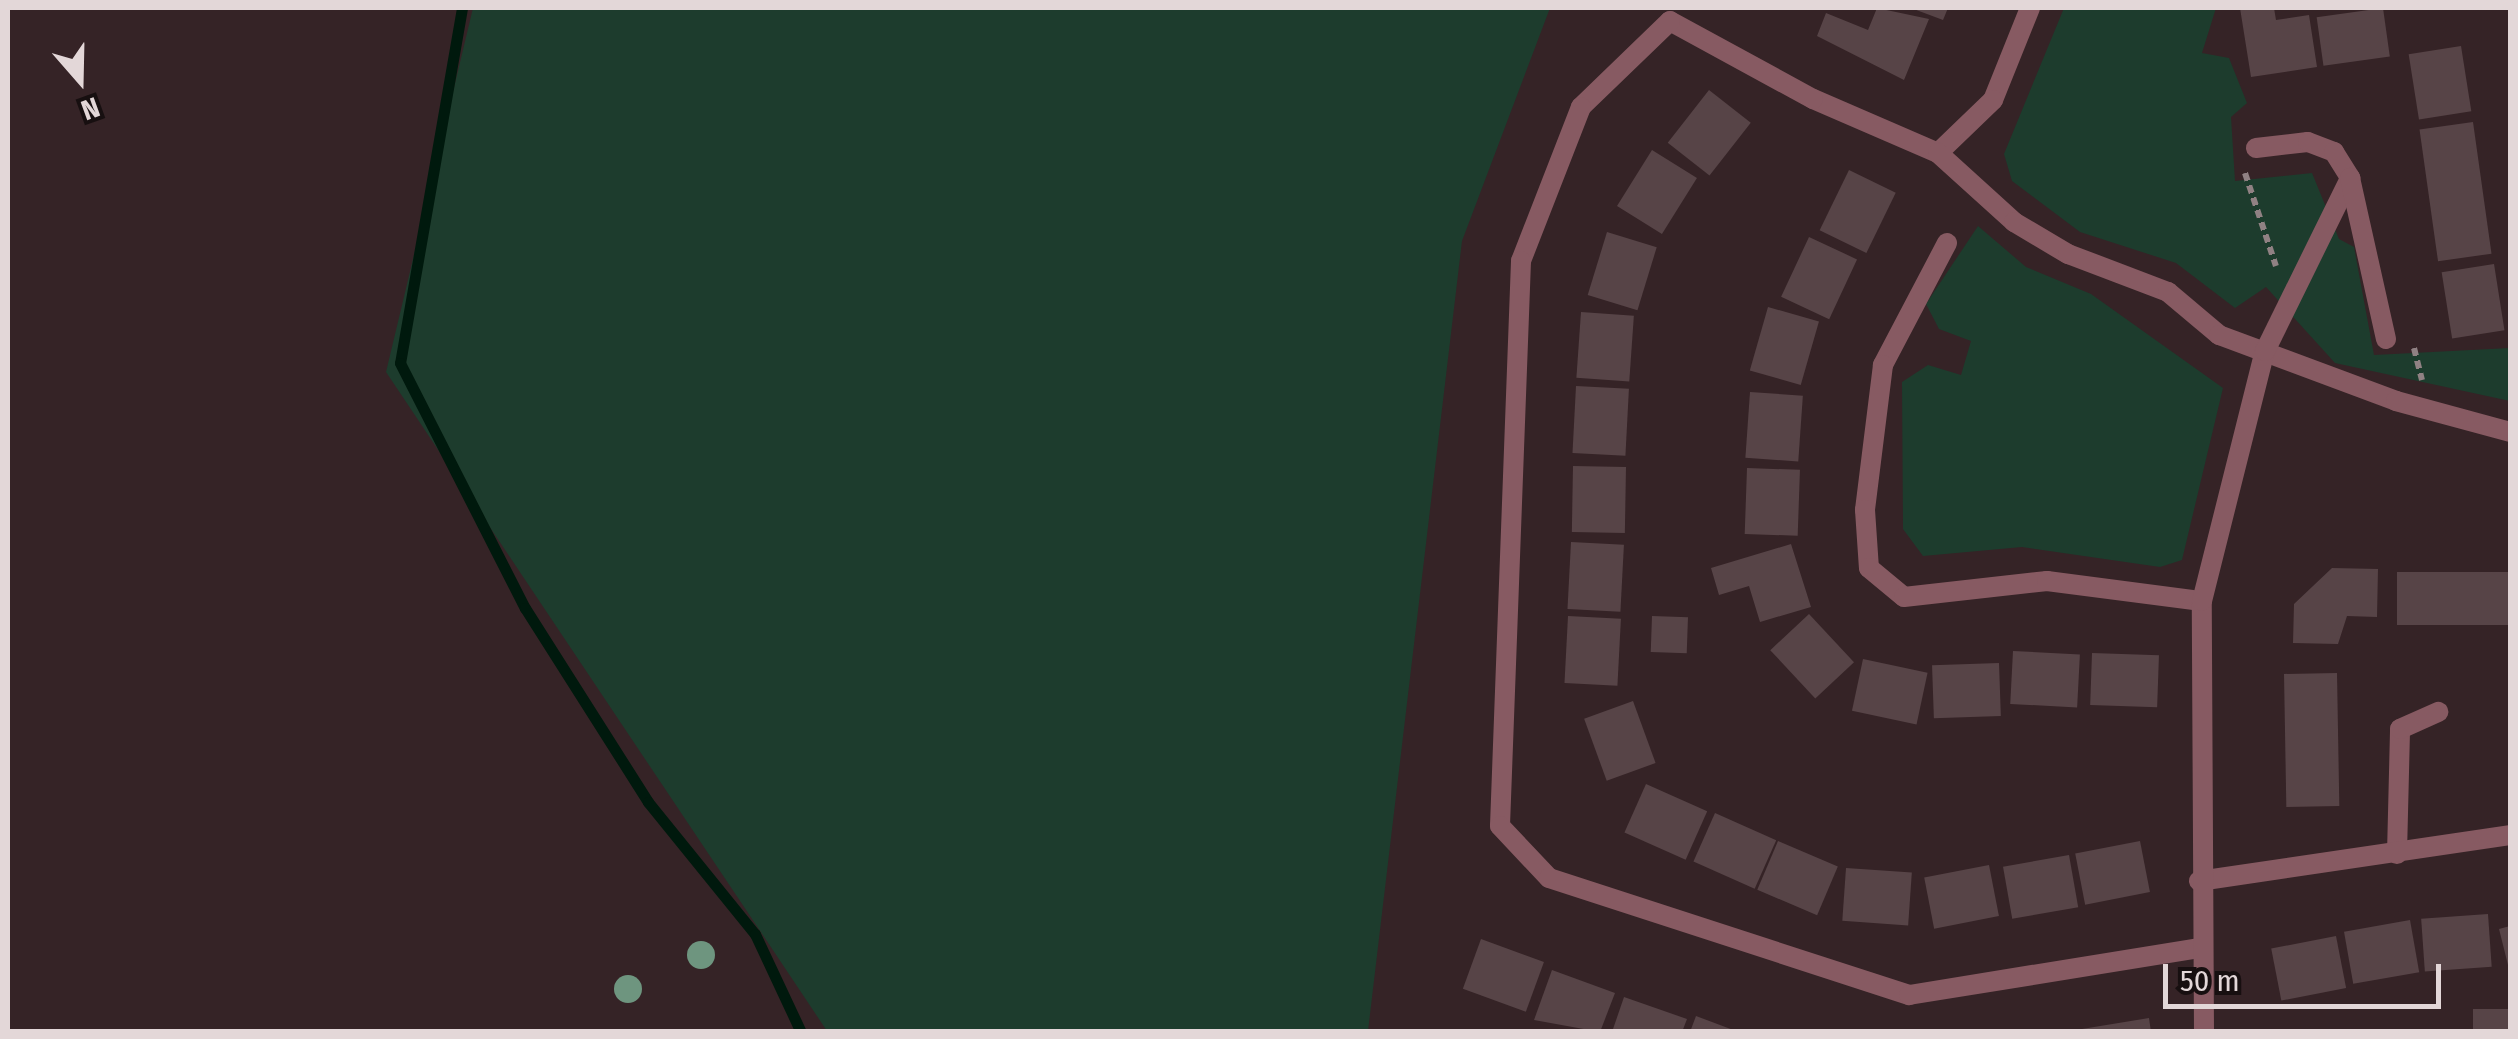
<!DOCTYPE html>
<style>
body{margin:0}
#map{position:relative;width:2518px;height:1039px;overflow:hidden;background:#352326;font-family:"Fira Sans Condensed",sans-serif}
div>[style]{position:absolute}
.green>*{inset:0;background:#1d3c2d}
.stream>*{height:11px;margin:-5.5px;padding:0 5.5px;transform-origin:5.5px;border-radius:5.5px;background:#00190d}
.building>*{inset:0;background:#574447;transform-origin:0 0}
.path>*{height:6px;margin-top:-3px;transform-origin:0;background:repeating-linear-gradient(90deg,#908183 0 8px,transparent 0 13px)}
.minor>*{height:20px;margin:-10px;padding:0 10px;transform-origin:10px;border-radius:10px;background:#875a62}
.trees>*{width:28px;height:28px;margin:-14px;border-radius:50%;background:#6e957f}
span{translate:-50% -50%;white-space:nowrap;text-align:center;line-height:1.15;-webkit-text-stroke:8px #170f10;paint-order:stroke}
.frame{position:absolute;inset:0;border:10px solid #e3d7d8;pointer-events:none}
.north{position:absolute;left:30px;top:30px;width:100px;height:100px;-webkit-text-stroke:8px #170f10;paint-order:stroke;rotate:160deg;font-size:28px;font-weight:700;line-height:40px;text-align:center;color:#e3d7d8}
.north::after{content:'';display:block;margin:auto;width:35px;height:45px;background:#e3d7d8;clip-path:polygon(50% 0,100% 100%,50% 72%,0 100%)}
.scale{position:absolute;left:2163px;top:964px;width:278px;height:45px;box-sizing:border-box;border:5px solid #e3d7d8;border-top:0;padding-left:12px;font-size:30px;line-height:35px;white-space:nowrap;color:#e3d7d8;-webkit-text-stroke:8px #170f10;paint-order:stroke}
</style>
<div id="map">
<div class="green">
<i style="clip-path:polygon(473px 8px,1550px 8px,1462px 241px,1368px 1031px,827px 1031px,386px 372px)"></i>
<i style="clip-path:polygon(2064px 8px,2216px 8px,2202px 53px,2229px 58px,2247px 103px,2231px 117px,2235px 181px,2312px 173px,2339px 239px,2354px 247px,2374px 355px,2510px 348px,2510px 401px,2335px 363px,2266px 287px,2235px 308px,2176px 263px,2080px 232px,2012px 181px,2004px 154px)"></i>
<i style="clip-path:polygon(1978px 226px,2026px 267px,2091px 294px,2223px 388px,2182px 560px,2160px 567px,2022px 547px,1923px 556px,1903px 529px,1902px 382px,1928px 365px,1961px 375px,1971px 341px,1939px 329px,1926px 304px)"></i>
</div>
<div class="stream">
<i style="left:462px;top:8px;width:360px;rotate:99.9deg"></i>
<i style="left:400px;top:363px;width:275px;rotate:63deg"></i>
<i style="left:525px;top:608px;width:230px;rotate:57.6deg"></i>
<i style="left:648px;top:802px;width:170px;rotate:51deg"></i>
<i style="left:755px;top:934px;width:108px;rotate:64.9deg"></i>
</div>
<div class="building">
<i style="clip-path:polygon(1877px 8px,1929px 19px,1904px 80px,1817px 36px,1826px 13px,1868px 30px)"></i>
<i style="clip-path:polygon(1911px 8px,1948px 8px,1943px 20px)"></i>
<i style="clip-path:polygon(2240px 8px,2274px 8px,2276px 20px,2309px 15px,2317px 67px,2251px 77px)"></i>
<i style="left:2383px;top:8px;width:49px;height:67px;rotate:82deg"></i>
<i style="left:2461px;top:46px;width:66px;height:53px;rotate:81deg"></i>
<i style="left:1709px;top:90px;width:53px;height:67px;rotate:38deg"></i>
<i style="left:2473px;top:122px;width:133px;height:54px;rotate:82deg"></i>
<i style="left:1652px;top:150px;width:53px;height:66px;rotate:32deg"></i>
<i style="left:1849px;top:170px;width:52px;height:67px;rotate:26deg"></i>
<i style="left:1607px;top:232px;width:52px;height:66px;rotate:17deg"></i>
<i style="left:1809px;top:237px;width:53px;height:66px;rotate:25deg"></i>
<i style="left:2494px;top:264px;width:67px;height:53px;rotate:81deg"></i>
<i style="left:1768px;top:307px;width:53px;height:66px;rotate:16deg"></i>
<i style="left:1581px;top:312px;width:53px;height:66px;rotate:4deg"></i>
<i style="left:1576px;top:386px;width:53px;height:67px;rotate:3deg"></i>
<i style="left:1750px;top:392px;width:53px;height:66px;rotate:4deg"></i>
<i style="left:1573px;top:466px;width:53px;height:66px;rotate:1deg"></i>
<i style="left:1747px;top:468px;width:53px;height:66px;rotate:2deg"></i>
<i style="left:1571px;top:542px;width:53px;height:67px;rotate:3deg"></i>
<i style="clip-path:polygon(1791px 544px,1811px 607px,1760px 622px,1749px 586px,1719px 595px,1711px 568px)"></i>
<i style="clip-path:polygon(2332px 568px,2378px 569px,2377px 617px,2347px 616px,2338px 644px,2293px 643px,2294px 604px)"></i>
<i style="left:2510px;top:572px;width:53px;height:113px;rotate:90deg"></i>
<i style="left:1809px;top:614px;width:66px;height:53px;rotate:47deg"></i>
<i style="left:1568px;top:616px;width:53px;height:67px;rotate:3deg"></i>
<i style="left:1652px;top:616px;width:36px;height:36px;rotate:2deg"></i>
<i style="left:2013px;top:651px;width:67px;height:53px;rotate:3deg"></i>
<i style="left:2092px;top:653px;width:67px;height:52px;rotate:2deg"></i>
<i style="left:1863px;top:659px;width:66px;height:53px;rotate:12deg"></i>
<i style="left:1999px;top:663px;width:53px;height:67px;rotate:88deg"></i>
<i style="left:2337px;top:673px;width:133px;height:53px;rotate:89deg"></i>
<i style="left:1633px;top:701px;width:66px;height:52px;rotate:70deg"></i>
<i style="left:1646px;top:784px;width:67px;height:53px;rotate:24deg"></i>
<i style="left:1715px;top:813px;width:67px;height:53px;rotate:24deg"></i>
<i style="left:1778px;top:841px;width:65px;height:53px;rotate:23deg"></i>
<i style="left:2140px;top:841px;width:52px;height:66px;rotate:79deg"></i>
<i style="left:2069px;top:855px;width:53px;height:67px;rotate:80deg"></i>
<i style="left:1989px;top:865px;width:52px;height:66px;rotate:79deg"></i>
<i style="left:1846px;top:868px;width:66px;height:53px;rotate:4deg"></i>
<i style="left:2488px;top:914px;width:53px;height:67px;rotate:86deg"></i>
<i style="left:2410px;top:920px;width:53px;height:67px;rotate:80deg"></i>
<i style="clip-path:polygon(2510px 926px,2510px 969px,2509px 969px,2499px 929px)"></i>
<i style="left:2336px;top:936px;width:53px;height:66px;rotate:79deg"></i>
<i style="left:1481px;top:939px;width:67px;height:53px;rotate:20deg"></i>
<i style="clip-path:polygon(1552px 970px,1615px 993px,1600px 1032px,1534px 1020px)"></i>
<i style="clip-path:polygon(1624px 997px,1687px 1019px,1682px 1032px,1612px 1032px)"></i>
<i style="left:2510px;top:1009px;width:23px;height:37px;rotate:90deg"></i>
<i style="clip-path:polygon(1696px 1016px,1736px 1031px,1736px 1032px,1690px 1032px)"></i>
<i style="clip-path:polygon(2149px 1018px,2151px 1032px,2082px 1032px,2082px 1029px)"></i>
</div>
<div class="path">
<i style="left:2245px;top:173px;width:98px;rotate:71.6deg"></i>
<i style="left:2414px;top:348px;width:33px;rotate:76deg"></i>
</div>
<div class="minor">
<i style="left:2030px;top:8px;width:99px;rotate:111.9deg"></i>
<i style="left:1993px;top:100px;width:76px;rotate:136.1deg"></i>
<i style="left:1938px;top:153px;width:136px;rotate:-156.6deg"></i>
<i style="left:1813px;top:99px;width:163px;rotate:-151.4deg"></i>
<i style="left:1670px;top:21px;width:124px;rotate:136deg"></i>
<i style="left:1581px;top:107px;width:165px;rotate:111.3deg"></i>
<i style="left:1521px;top:261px;width:565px;rotate:92.13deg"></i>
<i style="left:1500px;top:826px;width:71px;rotate:46.7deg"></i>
<i style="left:1549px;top:878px;width:379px;rotate:18deg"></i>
<i style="left:1909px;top:995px;width:295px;rotate:-9.2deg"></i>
<i style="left:2256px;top:148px;width:52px;rotate:-6.6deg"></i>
<i style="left:2308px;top:142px;width:28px;rotate:21deg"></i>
<i style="left:2334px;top:152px;width:31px;rotate:58deg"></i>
<i style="left:1938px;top:153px;width:103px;rotate:42.2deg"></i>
<i style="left:2014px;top:222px;width:63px;rotate:30.7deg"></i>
<i style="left:2068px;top:254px;width:107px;rotate:20.8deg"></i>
<i style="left:2168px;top:292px;width:67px;rotate:40.1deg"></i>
<i style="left:2219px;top:335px;width:189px;rotate:20.4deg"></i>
<i style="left:2396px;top:401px;width:118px;rotate:15.2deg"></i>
<i style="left:1947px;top:243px;width:138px;rotate:117.7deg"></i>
<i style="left:1883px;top:365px;width:146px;rotate:97.1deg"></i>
<i style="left:1865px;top:510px;width:58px;rotate:86.1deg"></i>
<i style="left:1869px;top:568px;width:45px;rotate:39.6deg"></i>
<i style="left:1904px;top:597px;width:144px;rotate:-6.4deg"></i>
<i style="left:2047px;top:581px;width:156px;rotate:7.4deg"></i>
<i style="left:2397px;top:854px;width:125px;rotate:-88.6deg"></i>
<i style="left:2400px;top:729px;width:42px;rotate:-24.1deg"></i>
<i style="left:2199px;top:881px;width:314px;rotate:-8.4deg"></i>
<i style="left:2204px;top:1032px;width:431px;rotate:-90.3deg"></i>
<i style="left:2202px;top:601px;width:258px;rotate:-75.9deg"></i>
<i style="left:2265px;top:351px;width:193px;rotate:-63.8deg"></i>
<i style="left:2350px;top:178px;width:165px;rotate:77.4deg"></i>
</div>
<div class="trees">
<i style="left:701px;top:955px"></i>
<i style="left:628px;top:989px"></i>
</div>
<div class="frame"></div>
<div class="north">N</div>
<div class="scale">50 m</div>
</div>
